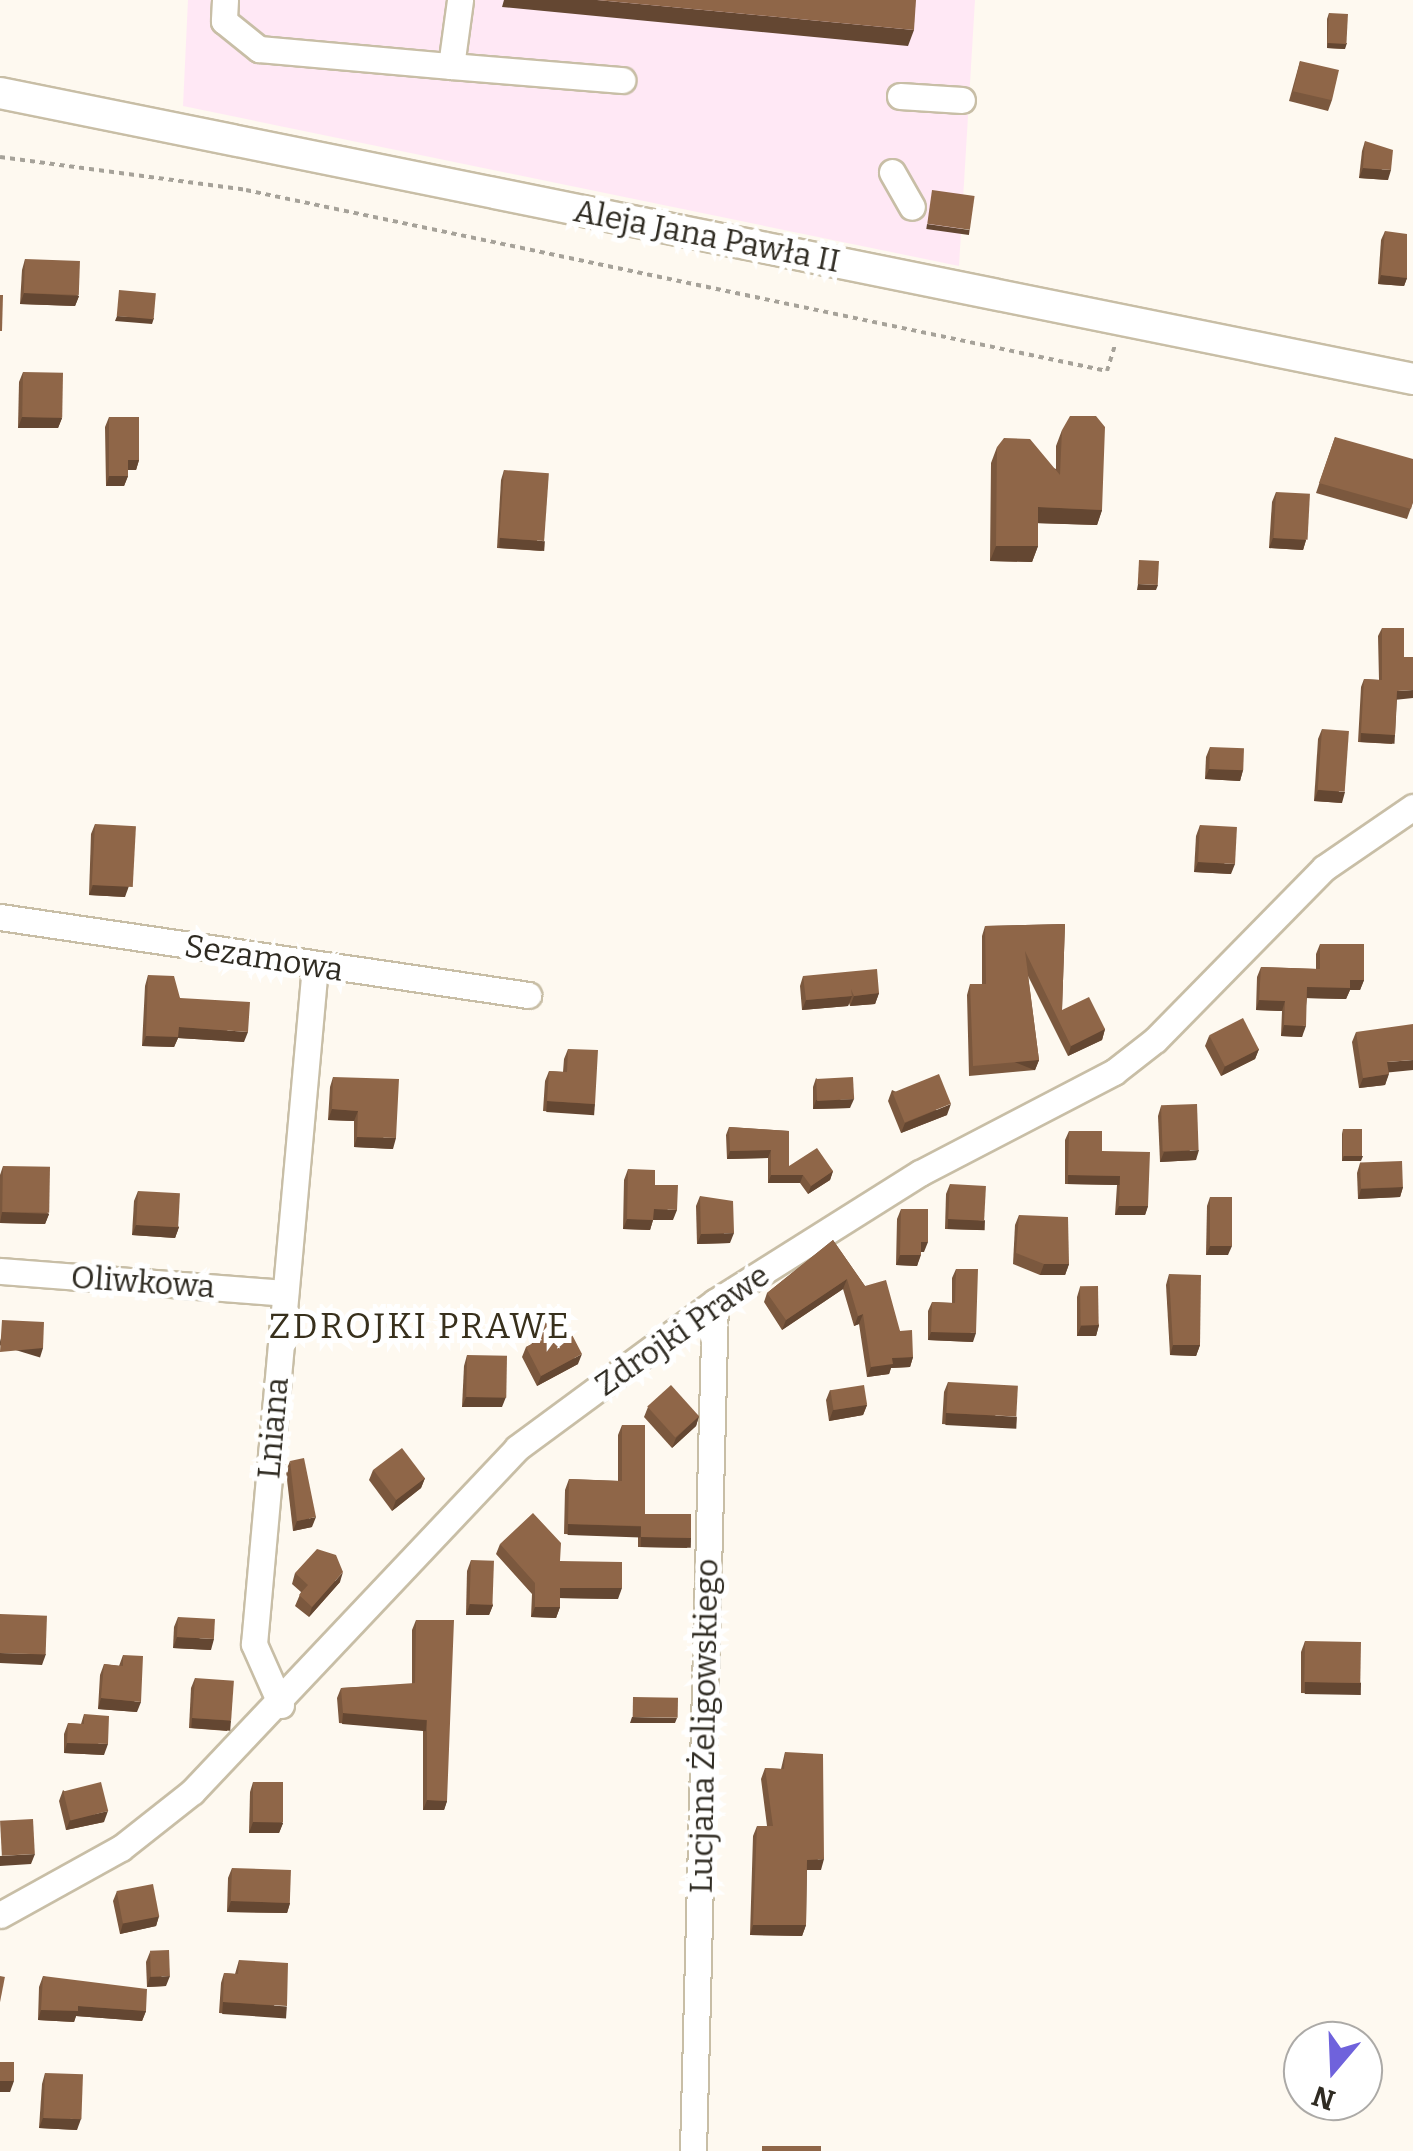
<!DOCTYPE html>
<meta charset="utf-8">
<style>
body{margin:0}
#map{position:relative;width:1413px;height:2151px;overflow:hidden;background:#fef9f0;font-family:Bitter,serif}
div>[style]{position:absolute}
.industrial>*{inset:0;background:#ffe8f5}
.path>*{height:4px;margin-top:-2px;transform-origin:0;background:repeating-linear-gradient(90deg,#a6a299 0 5px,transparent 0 10px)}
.roads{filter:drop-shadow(2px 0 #c8bea6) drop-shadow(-2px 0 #c8bea6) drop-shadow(0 2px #c8bea6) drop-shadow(0 -2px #c8bea6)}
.minor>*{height:25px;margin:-12.5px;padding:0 12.5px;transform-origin:12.5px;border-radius:12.5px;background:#fff}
.major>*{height:30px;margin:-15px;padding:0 15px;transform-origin:15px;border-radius:15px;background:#fff}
.wall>*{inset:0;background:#7b583e}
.shaded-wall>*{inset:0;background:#644732;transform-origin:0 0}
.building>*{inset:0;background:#8f6648;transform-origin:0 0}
span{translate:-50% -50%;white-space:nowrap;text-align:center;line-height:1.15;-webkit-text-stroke:10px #fff;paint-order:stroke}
.street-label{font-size:32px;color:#2f2b22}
.neighbourhood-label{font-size:35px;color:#38301c;letter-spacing:2.5px}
.north{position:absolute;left:1283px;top:2021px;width:100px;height:100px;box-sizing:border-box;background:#fff;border:2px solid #acaaa7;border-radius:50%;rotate:199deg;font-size:28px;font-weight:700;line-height:40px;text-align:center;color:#2f2b22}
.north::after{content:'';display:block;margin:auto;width:35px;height:45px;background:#6f62dc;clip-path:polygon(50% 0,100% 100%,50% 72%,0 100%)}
</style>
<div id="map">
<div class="industrial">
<i style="clip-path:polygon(188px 0,975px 0,959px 266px,183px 106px)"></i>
</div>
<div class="path">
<i style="left:0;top:157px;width:248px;rotate:7.6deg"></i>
<i style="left:246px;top:190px;width:880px;rotate:11.87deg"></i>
<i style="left:1107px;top:371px;width:28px;rotate:-73deg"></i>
</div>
<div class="roads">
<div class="minor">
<i style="left:225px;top:0;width:21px;rotate:93deg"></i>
<i style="left:224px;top:21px;width:45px;rotate:38.7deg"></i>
<i style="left:259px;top:49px;width:193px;rotate:5.1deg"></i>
<i style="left:451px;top:66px;width:67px;rotate:-82.2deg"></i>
<i style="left:451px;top:66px;width:172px;rotate:4.7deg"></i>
<i style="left:900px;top:96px;width:62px;rotate:3.7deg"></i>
<i style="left:892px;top:172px;width:40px;rotate:60.3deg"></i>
<i style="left:0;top:917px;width:534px;rotate:8.4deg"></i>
<i style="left:0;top:1271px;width:286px;rotate:4.4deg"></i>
<i style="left:281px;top:1705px;width:67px;rotate:-113.9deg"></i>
<i style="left:254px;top:1644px;width:681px;rotate:-84.86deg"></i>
<i style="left:0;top:1915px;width:138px;rotate:-29deg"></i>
<i style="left:121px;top:1848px;width:90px;rotate:-38.3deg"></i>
<i style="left:192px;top:1792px;width:473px;rotate:-46.6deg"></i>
<i style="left:517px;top:1448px;width:246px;rotate:-36.4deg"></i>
<i style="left:715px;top:1302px;width:242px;rotate:-32.2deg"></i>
<i style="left:920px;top:1173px;width:219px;rotate:-27.5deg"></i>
<i style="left:1114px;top:1072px;width:52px;rotate:-38deg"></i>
<i style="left:1155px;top:1040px;width:241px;rotate:-45.5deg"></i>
<i style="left:1324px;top:868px;width:108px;rotate:-34.4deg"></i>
<i style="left:693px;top:2151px;width:849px;rotate:-88.52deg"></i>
</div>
<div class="major">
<i style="left:0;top:93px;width:1442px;rotate:11.44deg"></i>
</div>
</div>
<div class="wall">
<i style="clip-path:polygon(1329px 13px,1345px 49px,1327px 48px,1327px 19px)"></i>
<i style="clip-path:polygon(1300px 61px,1332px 100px,1328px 111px,1289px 101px)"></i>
<i style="clip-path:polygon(1365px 141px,1388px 180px,1359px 178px,1362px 151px)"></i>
<i style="clip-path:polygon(1385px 231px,1407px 278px,1404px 286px,1378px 284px,1381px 240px)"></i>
<i style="clip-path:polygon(25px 259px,79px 296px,75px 306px,20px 304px,22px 270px)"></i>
<i style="clip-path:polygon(23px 372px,62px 418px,58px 428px,18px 428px,19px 382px)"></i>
<i style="clip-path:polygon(109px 417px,139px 460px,136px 470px,128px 470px,128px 476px,124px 486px,106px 486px,105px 427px)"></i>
<i style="clip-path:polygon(1062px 430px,1102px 510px,1097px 525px,1038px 523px,1038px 546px,1032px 562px,990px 561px,991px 463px,997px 447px,1056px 469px,1056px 446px)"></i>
<i style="clip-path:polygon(1335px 437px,1413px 502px,1407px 519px,1316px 493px)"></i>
<i style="clip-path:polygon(504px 470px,542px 551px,497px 548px,501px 480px)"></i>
<i style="clip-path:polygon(1276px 492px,1306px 540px,1303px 550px,1269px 548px,1272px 502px)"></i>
<i style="clip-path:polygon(1382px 628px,1404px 657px,1397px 699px,1395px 735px,1392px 744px,1358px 742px,1361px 687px,1364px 679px,1379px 680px,1378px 636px)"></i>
<i style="clip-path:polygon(1322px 729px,1342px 803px,1314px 801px,1318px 739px)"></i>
<i style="clip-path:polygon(1210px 747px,1243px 770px,1240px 781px,1205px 779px,1206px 757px)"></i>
<i style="clip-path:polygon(95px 824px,125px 897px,89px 895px,91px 834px)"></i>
<i style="clip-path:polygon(1200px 825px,1231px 874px,1194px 872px,1196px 836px)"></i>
<i style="clip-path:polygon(1065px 924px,1062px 1010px,1105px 1029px,1102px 1040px,1068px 1056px,1028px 976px,1039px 1060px,1035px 1070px,969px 1076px,967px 995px,970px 984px,982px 984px,982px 936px,985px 926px)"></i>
<i style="clip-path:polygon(1320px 944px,1364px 980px,1360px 990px,1350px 990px,1346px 999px,1307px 998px,1302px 1037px,1281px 1036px,1282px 1011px,1256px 1010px,1257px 977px,1261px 967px,1316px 969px,1316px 954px)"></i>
<i style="clip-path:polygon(148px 975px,180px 998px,244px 1042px,178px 1038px,174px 1047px,142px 1046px,145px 986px)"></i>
<i style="clip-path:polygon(803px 976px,879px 993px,875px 1004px,850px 1006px,849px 1003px,848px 1006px,802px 1010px,800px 986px)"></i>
<i style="clip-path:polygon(1356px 1032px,1389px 1072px,1385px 1085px,1359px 1088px,1352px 1042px)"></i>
<i style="clip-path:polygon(1209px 1036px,1259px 1049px,1255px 1059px,1221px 1076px,1205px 1046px)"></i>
<i style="clip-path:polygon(568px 1049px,595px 1104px,592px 1114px,543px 1111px,545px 1081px,549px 1071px,563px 1072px,564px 1059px)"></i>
<i style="clip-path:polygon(333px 1077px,393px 1149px,354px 1147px,354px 1121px,328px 1120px,330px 1087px)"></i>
<i style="clip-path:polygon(816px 1078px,850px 1108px,813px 1109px,813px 1087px)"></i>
<i style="clip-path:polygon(892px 1090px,947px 1115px,901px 1133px,888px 1101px)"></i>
<i style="clip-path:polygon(1161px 1106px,1196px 1160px,1160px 1162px,1158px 1116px)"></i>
<i style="clip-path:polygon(729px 1127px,789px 1131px,789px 1166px,833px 1171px,830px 1180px,808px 1194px,800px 1183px,768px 1183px,768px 1158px,727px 1159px,726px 1135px)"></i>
<i style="clip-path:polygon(1343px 1129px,1361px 1161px,1342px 1161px,1342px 1134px)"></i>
<i style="clip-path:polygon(1069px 1131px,1102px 1151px,1148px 1206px,1145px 1215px,1115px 1215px,1117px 1185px,1065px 1184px,1065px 1140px)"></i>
<i style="clip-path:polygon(1360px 1163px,1403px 1187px,1400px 1197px,1358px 1199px,1357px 1173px)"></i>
<i style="clip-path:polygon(3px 1166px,49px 1214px,45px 1224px,0 1223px,0 1175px)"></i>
<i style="clip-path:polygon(628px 1169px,655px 1185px,673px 1220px,653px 1220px,650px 1230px,623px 1229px,624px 1180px)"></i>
<i style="clip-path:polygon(950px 1184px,982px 1230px,945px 1229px,946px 1194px)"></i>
<i style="clip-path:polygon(138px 1191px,179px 1227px,175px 1238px,132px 1235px,134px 1201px)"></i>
<i style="clip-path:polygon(700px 1196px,730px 1243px,697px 1244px,696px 1206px)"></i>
<i style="clip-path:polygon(1210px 1197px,1228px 1255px,1206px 1255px,1207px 1206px)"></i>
<i style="clip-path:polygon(901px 1209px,924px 1252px,921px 1252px,917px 1266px,896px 1265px,897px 1219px)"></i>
<i style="clip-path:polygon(1019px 1215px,1069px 1264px,1065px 1275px,1040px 1275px,1013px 1264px,1015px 1225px)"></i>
<i style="clip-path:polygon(833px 1240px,865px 1286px,900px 1331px,913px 1357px,910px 1367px,891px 1368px,889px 1374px,867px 1377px,859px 1324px,854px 1326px,843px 1289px,782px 1330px,764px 1302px,767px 1293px)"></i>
<i style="clip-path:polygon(956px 1269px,973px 1342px,928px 1340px,928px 1311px,932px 1302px,952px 1303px,952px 1278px)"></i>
<i style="clip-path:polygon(1169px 1274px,1200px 1345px,1196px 1356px,1170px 1355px,1166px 1285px)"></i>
<i style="clip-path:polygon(1080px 1287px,1099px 1325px,1096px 1336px,1077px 1336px,1077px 1297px)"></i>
<i style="clip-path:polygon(532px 1328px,557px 1333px,578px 1364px,537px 1386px,522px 1357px,526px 1347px,532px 1344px,529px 1338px)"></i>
<i style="clip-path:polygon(467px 1355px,502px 1407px,462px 1407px,464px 1366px)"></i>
<i style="clip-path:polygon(948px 1382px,1013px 1428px,942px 1424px,944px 1392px)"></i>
<i style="clip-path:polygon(830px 1390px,867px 1405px,863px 1415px,829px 1421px,826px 1400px)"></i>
<i style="clip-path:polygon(648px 1407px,699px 1416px,696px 1426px,672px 1448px,644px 1417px)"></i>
<i style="clip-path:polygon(622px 1425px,645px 1514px,691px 1538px,687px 1548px,638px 1547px,638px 1536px,564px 1534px,565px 1490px,569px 1479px,618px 1481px,618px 1435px)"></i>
<i style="clip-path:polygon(290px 1461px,312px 1527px,293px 1531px,286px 1471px)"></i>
<i style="clip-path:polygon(373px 1470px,425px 1478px,421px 1488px,392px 1511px,369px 1480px)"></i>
<i style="clip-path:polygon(500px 1544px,560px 1561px,618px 1599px,560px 1598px,560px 1607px,556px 1618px,531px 1617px,532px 1594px,496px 1554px)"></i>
<i style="clip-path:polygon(471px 1560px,493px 1605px,489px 1615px,466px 1615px,467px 1571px)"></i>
<i style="clip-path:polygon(295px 1573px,340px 1582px,309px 1617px,295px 1606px,301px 1592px,292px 1584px)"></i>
<i style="clip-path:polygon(178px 1617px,211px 1650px,173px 1648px,174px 1627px)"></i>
<i style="clip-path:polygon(416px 1620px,447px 1801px,444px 1810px,423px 1810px,423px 1730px,339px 1723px,337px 1698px,341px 1688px,412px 1684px,412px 1630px)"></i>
<i style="clip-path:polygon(1305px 1641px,1361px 1683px,1357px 1694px,1301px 1693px,1301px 1652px)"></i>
<i style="clip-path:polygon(123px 1655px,137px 1712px,98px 1709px,100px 1675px,104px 1664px,119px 1666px)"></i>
<i style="clip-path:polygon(195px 1678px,231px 1721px,227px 1731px,189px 1728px,191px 1688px)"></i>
<i style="clip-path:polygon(84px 1714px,104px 1755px,64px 1753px,64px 1734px,68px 1723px,81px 1724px)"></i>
<i style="clip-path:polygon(785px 1752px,821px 1870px,807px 1870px,806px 1925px,802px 1936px,750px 1935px,753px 1836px,757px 1826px,767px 1826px,761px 1779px,765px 1768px,781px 1769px)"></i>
<i style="clip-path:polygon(253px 1782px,283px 1823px,279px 1833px,249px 1833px,250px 1792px)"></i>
<i style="clip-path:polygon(63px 1790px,104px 1822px,66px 1830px,59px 1801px)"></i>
<i style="clip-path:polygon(232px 1868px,290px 1903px,287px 1913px,227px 1912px,228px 1878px)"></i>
<i style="clip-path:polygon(117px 1891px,159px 1916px,156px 1926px,120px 1934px,113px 1901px)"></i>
<i style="clip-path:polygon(150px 1952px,166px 1986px,147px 1987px,146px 1962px)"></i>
<i style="clip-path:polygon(239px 1960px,283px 2017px,219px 2013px,221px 1983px,224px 1973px,235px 1974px)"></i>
<i style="clip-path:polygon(43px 1976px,146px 2011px,142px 2021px,76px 2016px,74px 2022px,38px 2020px,39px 1987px)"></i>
<i style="clip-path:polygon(45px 2073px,77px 2130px,39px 2128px,42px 2084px)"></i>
</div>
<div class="shaded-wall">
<i style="clip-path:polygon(504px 0,597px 0,914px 30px,908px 46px,502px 7px)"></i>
<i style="clip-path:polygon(1328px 43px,1347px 43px,1345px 49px,1327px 48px)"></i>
<i style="clip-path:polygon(1363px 168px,1391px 170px,1388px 180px,1359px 178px)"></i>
<i style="left:927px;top:224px;width:43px;height:5px;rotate:8deg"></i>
<i style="clip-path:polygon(1381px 275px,1407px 278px,1404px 286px,1378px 284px)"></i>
<i style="clip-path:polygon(24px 293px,79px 296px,75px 306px,20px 304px)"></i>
<i style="clip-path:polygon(117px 316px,154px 318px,152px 324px,115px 321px)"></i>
<i style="clip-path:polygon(22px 417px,62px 418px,58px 428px,18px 428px)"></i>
<i style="clip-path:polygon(128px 460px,139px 460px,136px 470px,124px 470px)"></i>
<i style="clip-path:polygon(109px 476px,128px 476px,124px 486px,106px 486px)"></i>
<i style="clip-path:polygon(1038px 507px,1102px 510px,1097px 525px,1032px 523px)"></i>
<i style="left:500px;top:538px;width:45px;height:10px;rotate:4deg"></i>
<i style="clip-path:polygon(1273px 538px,1306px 540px,1303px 550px,1269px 548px)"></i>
<i style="clip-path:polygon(996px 546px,1038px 546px,1032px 562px,990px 561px)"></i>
<i style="clip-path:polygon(1138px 584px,1158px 585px,1156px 590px,1137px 590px)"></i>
<i style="clip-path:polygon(1413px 690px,1413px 698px,1394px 700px,1397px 691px)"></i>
<i style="left:1361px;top:733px;width:34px;height:9px;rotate:3deg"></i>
<i style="clip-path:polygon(1209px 769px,1243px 770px,1240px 781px,1205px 779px)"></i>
<i style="clip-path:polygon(1318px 790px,1345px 792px,1342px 803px,1314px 801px)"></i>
<i style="clip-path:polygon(1198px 862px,1235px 864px,1231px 874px,1194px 872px)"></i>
<i style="clip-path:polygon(93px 885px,129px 886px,125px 897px,89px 895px)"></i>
<i style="clip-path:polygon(1350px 980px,1364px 980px,1360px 990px,1350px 990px,1346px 999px,1303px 998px,1307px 987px)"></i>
<i style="clip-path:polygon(879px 993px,875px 1004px,850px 1006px,854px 996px)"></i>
<i style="clip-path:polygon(852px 996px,848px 1006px,802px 1010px,806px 1000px)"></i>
<i style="clip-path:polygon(1259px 1000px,1285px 1001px,1282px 1011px,1256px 1010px)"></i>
<i style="clip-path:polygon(1284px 1025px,1306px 1026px,1302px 1037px,1281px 1036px)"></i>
<i style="clip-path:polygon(179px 1027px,248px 1032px,244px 1042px,178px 1038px,174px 1047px,142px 1046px,146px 1036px)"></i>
<i style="clip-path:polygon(1105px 1029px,1102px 1040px,1068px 1056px,1071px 1046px)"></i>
<i style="clip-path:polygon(1259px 1049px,1255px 1059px,1221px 1076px,1225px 1066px)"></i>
<i style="left:1039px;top:1060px;width:11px;height:66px;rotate:112deg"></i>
<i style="clip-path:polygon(1413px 1060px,1413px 1070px,1383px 1073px,1387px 1062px)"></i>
<i style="clip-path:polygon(1389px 1074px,1385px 1085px,1359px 1088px,1363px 1078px)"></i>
<i style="clip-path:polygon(854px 1099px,850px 1108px,813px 1109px,816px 1100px)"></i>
<i style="left:547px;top:1101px;width:48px;height:11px;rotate:4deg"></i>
<i style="clip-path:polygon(951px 1104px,947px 1115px,901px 1133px,905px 1123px)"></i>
<i style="clip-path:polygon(332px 1109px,358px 1111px,354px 1121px,328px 1120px)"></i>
<i style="clip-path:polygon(357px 1137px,396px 1138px,393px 1149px,354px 1147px)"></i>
<i style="clip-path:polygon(771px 1150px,768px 1158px,727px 1159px,730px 1151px)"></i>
<i style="clip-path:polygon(1199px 1150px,1196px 1160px,1160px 1162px,1164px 1152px)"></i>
<i style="clip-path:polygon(1344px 1156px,1363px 1156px,1361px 1161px,1342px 1161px)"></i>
<i style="clip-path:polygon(833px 1171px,830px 1180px,808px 1194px,811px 1186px)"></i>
<i style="clip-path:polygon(771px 1175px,803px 1175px,800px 1183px,768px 1183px)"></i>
<i style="left:1068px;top:1175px;width:52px;height:9px;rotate:1deg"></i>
<i style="clip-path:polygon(1403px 1187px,1400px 1197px,1358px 1199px,1361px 1189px)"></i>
<i style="clip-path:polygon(1119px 1206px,1148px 1206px,1145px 1215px,1115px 1215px)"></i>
<i style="clip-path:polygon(654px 1209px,677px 1210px,673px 1220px,650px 1220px)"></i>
<i style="clip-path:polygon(2px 1212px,49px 1214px,45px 1224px,0 1223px)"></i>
<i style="clip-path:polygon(627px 1219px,653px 1220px,650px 1230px,623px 1229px)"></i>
<i style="left:948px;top:1219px;width:37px;height:10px;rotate:2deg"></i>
<i style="clip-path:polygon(136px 1225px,179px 1227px,175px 1238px,132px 1235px)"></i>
<i style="clip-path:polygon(734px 1233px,730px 1243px,697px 1244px,701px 1234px)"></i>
<i style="clip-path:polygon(921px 1242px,928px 1242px,924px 1252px,917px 1252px)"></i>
<i style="clip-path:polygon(1210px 1246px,1232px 1246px,1228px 1255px,1206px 1255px)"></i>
<i style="clip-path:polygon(900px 1255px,921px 1255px,917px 1266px,896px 1265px)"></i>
<i style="clip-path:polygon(1044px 1264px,1069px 1264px,1065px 1275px,1040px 1275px)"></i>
<i style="clip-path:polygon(847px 1279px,843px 1289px,782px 1330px,786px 1320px)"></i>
<i style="clip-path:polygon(863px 1314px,859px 1324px,854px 1326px,858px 1316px)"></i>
<i style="clip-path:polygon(1099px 1325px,1096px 1336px,1077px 1336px,1081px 1326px)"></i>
<i style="clip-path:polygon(931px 1332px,976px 1333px,973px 1342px,928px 1340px)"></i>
<i style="clip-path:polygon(1173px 1345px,1200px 1345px,1196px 1356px,1170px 1355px)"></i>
<i style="left:43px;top:1348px;width:10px;height:43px;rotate:107deg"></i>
<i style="clip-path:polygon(582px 1354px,578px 1364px,537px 1386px,541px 1376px)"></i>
<i style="clip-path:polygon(913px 1357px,910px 1367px,891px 1368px,889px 1374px,867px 1377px,871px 1367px,892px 1358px)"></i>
<i style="clip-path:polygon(466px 1397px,506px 1397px,502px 1407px,462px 1407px)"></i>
<i style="clip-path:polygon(867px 1405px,863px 1415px,829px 1421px,833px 1410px)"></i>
<i style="left:946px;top:1413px;width:71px;height:12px;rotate:3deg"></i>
<i style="clip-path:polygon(699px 1416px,696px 1426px,672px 1448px,676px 1438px)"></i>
<i style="clip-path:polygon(425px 1478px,421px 1488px,392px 1511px,396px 1500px)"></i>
<i style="clip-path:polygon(316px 1517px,312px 1527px,293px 1531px,297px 1521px)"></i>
<i style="left:568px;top:1524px;width:73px;height:11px;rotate:2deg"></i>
<i style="left:641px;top:1537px;width:50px;height:10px;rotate:1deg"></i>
<i style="clip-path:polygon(343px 1572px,340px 1582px,309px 1617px,312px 1607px)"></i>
<i style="clip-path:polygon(560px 1588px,622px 1588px,618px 1599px,556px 1598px)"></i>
<i style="clip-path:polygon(470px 1604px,493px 1605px,489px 1615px,466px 1615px)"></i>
<i style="clip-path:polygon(535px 1607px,560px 1607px,556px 1618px,531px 1617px)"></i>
<i style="clip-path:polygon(177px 1637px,214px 1639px,211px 1650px,173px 1648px)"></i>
<i style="clip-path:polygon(0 1653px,46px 1654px,42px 1665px,0 1663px)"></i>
<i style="left:1305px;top:1682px;width:56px;height:12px;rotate:1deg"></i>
<i style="clip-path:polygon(101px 1698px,141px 1702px,137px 1712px,98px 1709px)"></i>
<i style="left:343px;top:1713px;width:84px;height:11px;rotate:5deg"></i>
<i style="clip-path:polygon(632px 1717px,677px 1718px,675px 1723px,630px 1723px)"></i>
<i style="left:192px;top:1718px;width:39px;height:10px;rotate:4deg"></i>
<i style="clip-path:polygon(67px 1743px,108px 1744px,104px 1755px,64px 1753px)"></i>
<i style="clip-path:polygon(427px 1800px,447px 1801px,444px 1810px,423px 1810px)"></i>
<i style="clip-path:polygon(108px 1811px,104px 1822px,66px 1830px,70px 1820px)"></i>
<i style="clip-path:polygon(253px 1822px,283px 1823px,279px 1833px,249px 1833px)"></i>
<i style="clip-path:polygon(35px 1854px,31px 1864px,0 1866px,0 1856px)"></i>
<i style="clip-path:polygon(824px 1859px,821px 1870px,803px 1870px,807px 1860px)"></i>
<i style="clip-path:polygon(231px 1901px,290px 1903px,287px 1913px,227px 1912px)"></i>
<i style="clip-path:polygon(159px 1916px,156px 1926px,120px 1934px,123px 1923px)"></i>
<i style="clip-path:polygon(753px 1925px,806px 1925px,802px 1936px,750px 1935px)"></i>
<i style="clip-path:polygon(170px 1976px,166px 1986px,147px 1987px,150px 1977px)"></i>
<i style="left:223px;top:2002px;width:64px;height:12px;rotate:4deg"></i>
<i style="clip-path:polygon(78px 2006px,146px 2011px,142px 2021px,76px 2016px,74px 2022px,38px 2020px,41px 2010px)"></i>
<i style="clip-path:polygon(0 2081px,14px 2081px,10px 2092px,0 2092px)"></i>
<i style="clip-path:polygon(43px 2118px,81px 2119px,77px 2130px,39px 2128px)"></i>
</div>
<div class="building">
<i style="clip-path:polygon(597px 0,916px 0,914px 30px)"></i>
<i style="left:1329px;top:13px;width:19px;height:30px;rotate:3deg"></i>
<i style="left:1300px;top:61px;width:40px;height:31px;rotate:13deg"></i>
<i style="clip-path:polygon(1365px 141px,1393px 150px,1391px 170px,1363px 168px)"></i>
<i style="left:932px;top:190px;width:43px;height:34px;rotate:8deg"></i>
<i style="clip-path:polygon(1385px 231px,1407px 234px,1407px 278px,1381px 275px)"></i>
<i style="left:25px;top:259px;width:55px;height:34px;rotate:2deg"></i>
<i style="left:119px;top:290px;width:37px;height:26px;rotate:5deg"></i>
<i style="clip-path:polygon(0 295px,3px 295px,2px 331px,0 331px)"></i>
<i style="left:23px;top:372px;width:40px;height:45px;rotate:1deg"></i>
<i style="clip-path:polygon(1070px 416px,1096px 416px,1105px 427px,1102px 510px,1038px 507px,1038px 546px,996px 546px,997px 447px,1004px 438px,1030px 439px,1060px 475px,1062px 430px)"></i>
<i style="clip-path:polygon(109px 417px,139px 417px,139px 460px,128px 460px,128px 476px,109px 476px)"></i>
<i style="clip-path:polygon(1335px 437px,1413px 459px,1413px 502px,1411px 509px,1319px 483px)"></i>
<i style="left:504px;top:470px;width:45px;height:68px;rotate:4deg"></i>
<i style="left:1276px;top:492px;width:34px;height:46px;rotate:3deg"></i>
<i style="left:1139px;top:560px;width:20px;height:24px;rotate:3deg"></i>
<i style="clip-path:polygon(1382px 628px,1404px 628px,1404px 657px,1413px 657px,1413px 690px,1397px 691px,1395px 735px,1361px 733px,1364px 679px,1382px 680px)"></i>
<i style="left:1322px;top:729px;width:27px;height:61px;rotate:4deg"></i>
<i style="left:1210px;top:747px;width:34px;height:22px;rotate:2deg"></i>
<i style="left:95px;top:824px;width:41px;height:61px;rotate:3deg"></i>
<i style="left:1200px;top:825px;width:37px;height:37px;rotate:3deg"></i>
<i style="clip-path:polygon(1065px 924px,1062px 1010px,1089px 997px,1105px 1029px,1071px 1046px,1025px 951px,1039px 1060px,973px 1066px,970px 984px,986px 984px,985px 926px)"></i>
<i style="clip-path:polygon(1320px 944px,1364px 944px,1364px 980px,1350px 980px,1350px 988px,1307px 987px,1306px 1026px,1284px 1025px,1285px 1001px,1259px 1000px,1261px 967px,1320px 969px)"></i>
<i style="clip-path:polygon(877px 969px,879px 993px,854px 996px,851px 989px,852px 996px,806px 1000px,803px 976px)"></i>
<i style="clip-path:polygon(148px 975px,174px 976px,180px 998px,250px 1002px,248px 1032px,179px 1027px,178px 1037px,146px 1036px)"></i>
<i style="left:1243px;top:1018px;width:35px;height:38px;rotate:63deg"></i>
<i style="clip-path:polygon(1413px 1024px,1413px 1060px,1387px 1062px,1389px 1074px,1363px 1078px,1356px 1032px)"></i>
<i style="clip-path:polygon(568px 1049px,598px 1050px,595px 1104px,547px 1101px,549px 1071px,567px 1072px)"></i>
<i style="left:939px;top:1074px;width:32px;height:50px;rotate:68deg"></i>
<i style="clip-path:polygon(333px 1077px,399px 1079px,396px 1138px,357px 1137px,358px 1111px,332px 1109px)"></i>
<i style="left:853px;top:1077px;width:22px;height:37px;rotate:87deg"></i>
<i style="left:1197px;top:1104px;width:46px;height:36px;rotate:88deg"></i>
<i style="clip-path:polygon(729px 1127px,789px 1131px,789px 1166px,817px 1148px,833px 1171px,811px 1186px,803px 1175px,771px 1175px,771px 1150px,730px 1151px)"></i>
<i style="left:1343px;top:1129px;width:19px;height:27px"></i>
<i style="clip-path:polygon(1069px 1131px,1102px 1131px,1102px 1151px,1150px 1152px,1148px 1206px,1119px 1206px,1120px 1176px,1068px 1175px)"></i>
<i style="left:1402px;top:1161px;width:26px;height:42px;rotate:88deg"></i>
<i style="left:3px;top:1166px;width:47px;height:46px;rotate:1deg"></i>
<i style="clip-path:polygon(628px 1169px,655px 1170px,655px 1185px,678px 1185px,677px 1210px,654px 1209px,653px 1220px,627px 1219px)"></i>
<i style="left:950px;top:1184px;width:36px;height:35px;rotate:3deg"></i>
<i style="left:138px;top:1191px;width:42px;height:34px;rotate:3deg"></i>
<i style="clip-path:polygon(700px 1196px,733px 1201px,734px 1233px,701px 1234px)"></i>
<i style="left:1210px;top:1197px;width:22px;height:49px"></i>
<i style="clip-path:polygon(901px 1209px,928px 1209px,928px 1242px,921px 1242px,921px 1255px,900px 1255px)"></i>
<i style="clip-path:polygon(1019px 1215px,1068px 1217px,1069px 1264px,1044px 1264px,1016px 1253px)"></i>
<i style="clip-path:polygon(833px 1240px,865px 1286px,886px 1280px,900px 1331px,912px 1330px,913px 1357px,892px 1358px,893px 1364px,871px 1367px,863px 1314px,858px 1316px,847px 1279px,786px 1320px,767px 1293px)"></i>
<i style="clip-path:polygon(956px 1269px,978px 1269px,976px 1333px,931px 1332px,932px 1302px,955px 1303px)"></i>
<i style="clip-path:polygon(1169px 1274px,1201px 1275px,1200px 1345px,1173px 1345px)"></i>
<i style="left:1098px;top:1286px;width:39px;height:18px;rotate:89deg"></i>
<i style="clip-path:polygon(550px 1318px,557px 1333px,568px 1327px,582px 1354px,541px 1376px,526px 1347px,539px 1340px,532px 1328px)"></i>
<i style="clip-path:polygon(2px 1320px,44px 1322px,43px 1348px,0 1352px)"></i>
<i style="left:467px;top:1355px;width:40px;height:42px;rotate:1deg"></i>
<i style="left:948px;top:1382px;width:70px;height:31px;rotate:3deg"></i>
<i style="left:671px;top:1385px;width:42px;height:32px;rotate:48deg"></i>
<i style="left:864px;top:1385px;width:20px;height:34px;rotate:81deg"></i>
<i style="clip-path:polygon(622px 1425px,645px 1425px,645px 1514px,691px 1514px,691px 1538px,641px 1537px,641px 1526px,568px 1524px,569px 1479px,622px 1481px)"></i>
<i style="left:402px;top:1448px;width:38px;height:36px;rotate:53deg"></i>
<i style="clip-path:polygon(304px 1458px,316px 1517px,297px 1521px,290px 1461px)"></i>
<i style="clip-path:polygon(533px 1513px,561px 1543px,560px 1561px,622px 1562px,622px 1588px,560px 1588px,560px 1607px,535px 1607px,535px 1583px,500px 1544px)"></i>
<i style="clip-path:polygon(317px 1549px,336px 1555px,343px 1572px,312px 1607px,299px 1595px,308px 1585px,295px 1573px)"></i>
<i style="left:471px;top:1560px;width:23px;height:44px;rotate:2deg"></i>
<i style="left:0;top:1614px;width:47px;height:39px;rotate:2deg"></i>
<i style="left:178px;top:1617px;width:37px;height:20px;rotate:3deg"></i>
<i style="clip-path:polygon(416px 1620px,454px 1620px,447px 1801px,427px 1800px,427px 1720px,343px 1713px,341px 1688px,415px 1683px)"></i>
<i style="left:1305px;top:1641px;width:56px;height:41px;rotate:1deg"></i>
<i style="clip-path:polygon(123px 1655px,143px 1656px,141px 1702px,101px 1698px,104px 1664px,123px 1666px)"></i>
<i style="left:195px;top:1678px;width:39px;height:40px;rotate:4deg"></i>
<i style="left:633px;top:1697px;width:45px;height:20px;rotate:1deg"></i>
<i style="clip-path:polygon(84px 1714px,109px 1716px,108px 1744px,67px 1743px,68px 1723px,84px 1724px)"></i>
<i style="clip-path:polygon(785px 1752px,823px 1754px,824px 1859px,807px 1860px,806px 1925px,753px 1925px,757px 1826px,773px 1826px,765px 1768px,784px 1769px)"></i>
<i style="left:101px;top:1782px;width:30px;height:39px;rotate:76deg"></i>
<i style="left:253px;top:1782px;width:30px;height:40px"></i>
<i style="left:33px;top:1819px;width:35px;height:33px;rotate:87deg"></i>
<i style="left:232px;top:1868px;width:59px;height:33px;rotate:2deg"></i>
<i style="left:153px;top:1884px;width:33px;height:37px;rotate:79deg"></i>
<i style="left:169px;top:1950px;width:26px;height:19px;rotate:88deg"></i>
<i style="clip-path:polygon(239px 1960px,288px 1963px,287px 2006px,223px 2002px,224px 1973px,238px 1974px)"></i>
<i style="left:0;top:1976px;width:5px;height:30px;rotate:11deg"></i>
<i style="clip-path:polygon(43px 1976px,147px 1989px,146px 2011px,78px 2006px,78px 2011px,41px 2010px)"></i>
<i style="left:0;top:2062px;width:14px;height:19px"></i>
<i style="left:45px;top:2073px;width:38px;height:45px;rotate:2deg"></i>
<i style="left:762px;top:2146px;width:59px;height:5px"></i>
</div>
<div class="street-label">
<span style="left:707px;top:236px;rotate:11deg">Aleja Jana Pawła II</span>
<span style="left:264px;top:958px;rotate:9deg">Sezamowa</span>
<span style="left:143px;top:1282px;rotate:4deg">Oliwkowa</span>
<span style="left:682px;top:1330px;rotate:-35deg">Zdrojki Prawe</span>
<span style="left:273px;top:1428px;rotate:-85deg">Lniana</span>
<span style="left:704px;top:1726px;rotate:-89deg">Lucjana Żeligowskiego</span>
</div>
<div class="neighbourhood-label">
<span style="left:420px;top:1326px">ZDROJKI PRAWE</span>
</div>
<div class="north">N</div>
</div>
